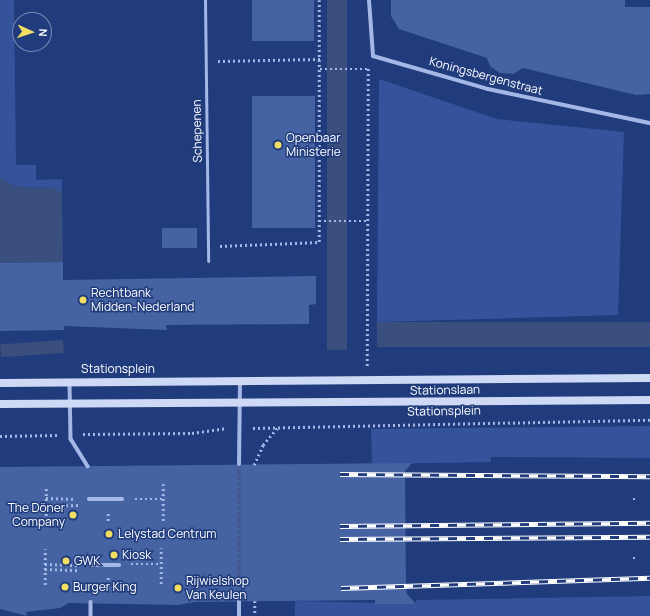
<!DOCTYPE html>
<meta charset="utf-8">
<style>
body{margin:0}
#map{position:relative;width:650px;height:616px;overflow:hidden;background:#213c7c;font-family:Manrope,sans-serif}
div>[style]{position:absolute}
.green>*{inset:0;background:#34539a}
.water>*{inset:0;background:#3a4f7e;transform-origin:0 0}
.building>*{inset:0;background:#4562a3;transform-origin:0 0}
.minor-tunnel>*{height:4px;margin-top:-2px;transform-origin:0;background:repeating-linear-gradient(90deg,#425990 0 4px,transparent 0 6px)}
.path>*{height:2.5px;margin-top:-1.25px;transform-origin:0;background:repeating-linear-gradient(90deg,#a3b8e6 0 2px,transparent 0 5px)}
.service>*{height:3px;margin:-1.5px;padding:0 1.5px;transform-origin:1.5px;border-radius:1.5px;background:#a3b8e6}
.pedestrian>*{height:3.5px;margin:-1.75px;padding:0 1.75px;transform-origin:1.75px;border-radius:1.75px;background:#a3b8e6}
.minor>*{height:4px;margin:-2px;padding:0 2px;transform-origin:2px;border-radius:2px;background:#a3b8e6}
.secondary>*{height:8px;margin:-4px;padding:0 4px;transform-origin:4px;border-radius:4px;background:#cdd9f5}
.rail>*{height:4.5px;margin-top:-2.25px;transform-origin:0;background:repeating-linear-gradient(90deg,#213c7c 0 9px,#fff 0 18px);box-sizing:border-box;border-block:1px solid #fff}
.dots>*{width:11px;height:11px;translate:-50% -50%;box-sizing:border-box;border:2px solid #213c7c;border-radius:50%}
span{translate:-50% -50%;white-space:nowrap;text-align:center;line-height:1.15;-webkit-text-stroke:3px #213c7c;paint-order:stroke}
.street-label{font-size:12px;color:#fff}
.poi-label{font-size:12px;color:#fff}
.left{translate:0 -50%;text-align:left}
.right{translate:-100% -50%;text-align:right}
.north{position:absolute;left:12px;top:12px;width:40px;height:40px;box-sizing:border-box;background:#213c7c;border:1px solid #7a8ab0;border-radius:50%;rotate:93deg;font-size:11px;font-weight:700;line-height:16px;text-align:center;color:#fff}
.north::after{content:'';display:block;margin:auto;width:14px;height:18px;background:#f3de64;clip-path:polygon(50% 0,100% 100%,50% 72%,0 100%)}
</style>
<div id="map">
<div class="green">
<i style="clip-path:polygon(0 0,14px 0,16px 165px,36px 165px,36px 180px,62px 179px,62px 193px,52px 188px,17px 187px,0 178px)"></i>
<i style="clip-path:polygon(379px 79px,497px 119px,624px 132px,618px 315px,377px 322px)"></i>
<i style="clip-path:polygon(650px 426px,650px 458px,491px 457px,491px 462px,372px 464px,371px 429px)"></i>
<i style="clip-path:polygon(650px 596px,650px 616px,295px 616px,295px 601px,416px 604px,416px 600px)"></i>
</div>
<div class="water">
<i style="left:327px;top:0;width:20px;height:350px"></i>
<i style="clip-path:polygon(0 178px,17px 187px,52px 188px,62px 193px,63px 262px,0 263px)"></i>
<i style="left:377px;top:322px;width:273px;height:25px"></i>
<i style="left:63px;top:340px;width:13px;height:63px;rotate:86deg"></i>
</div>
<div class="building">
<i style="left:252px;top:0;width:62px;height:41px"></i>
<i style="clip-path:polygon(391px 0,625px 0,625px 7px,650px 7px,650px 94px,636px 95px,523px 68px,513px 74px,500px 73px,490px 66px,487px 58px,399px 29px,391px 16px)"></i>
<i style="left:252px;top:96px;width:63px;height:132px"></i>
<i style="left:162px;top:228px;width:35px;height:20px"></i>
<i style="clip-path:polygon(63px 262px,63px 280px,316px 276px,316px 304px,309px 305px,309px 324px,166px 325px,167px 330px,64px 326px,64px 330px,0 331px,0 263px)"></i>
<i style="clip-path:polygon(412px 463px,405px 471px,406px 586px,407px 594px,416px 604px,375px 604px,375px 600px,195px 602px,177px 605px,69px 603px,60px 608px,26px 612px,27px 616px,0 609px,0 467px)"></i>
</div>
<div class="minor-tunnel">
<i style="left:239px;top:464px;width:137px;rotate:90deg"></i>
</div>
<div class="path">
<i style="left:218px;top:61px;width:102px;rotate:-1.1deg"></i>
<i style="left:320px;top:69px;width:47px"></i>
<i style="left:319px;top:221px;width:48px"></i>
<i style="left:220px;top:246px;width:99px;rotate:-2.3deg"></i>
<i style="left:319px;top:242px;width:242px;rotate:-90deg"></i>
<i style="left:367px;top:366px;width:299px;rotate:-89.8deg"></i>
<i style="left:253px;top:428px;width:397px;rotate:-1.2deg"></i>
<i style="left:83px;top:434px;width:109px;rotate:-0.5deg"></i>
<i style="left:192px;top:433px;width:34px;rotate:-8deg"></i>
<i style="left:0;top:436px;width:58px;rotate:-1deg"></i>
<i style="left:254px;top:465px;width:22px;rotate:-66deg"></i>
<i style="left:263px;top:445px;width:23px;rotate:-50deg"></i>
<i style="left:46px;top:498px;width:30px;rotate:2deg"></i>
<i style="left:135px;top:499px;width:28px"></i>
<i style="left:633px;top:499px;width:4px"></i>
<i style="left:46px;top:506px;width:32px;rotate:-2deg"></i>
<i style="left:46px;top:521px;width:35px;rotate:-90deg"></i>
<i style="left:108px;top:521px;width:10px;rotate:-90deg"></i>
<i style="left:163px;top:521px;width:37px;rotate:-90deg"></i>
<i style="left:633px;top:558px;width:5px"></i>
<i style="left:45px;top:564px;width:33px;rotate:2deg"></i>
<i style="left:131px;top:564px;width:30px"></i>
<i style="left:45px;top:569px;width:33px;rotate:2deg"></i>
<i style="left:161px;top:584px;width:36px;rotate:-90deg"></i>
<i style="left:45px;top:585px;width:36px;rotate:-90deg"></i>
<i style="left:108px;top:585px;width:8px;rotate:-90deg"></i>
<i style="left:255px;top:601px;width:15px;rotate:90deg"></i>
</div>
<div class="service">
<i style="left:205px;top:0;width:261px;rotate:89.3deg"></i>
</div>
<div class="pedestrian">
<i style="left:70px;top:382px;width:57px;rotate:89deg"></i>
<i style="left:71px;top:439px;width:32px;rotate:58deg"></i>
<i style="left:89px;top:499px;width:33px"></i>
<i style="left:90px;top:565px;width:29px"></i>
<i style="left:91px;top:602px;width:14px;rotate:90deg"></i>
</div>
<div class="minor">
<i style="left:369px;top:0;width:56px;rotate:85.9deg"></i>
<i style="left:373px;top:56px;width:120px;rotate:16deg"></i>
<i style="left:488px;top:89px;width:166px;rotate:11.9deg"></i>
<i style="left:239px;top:464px;width:83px;rotate:-89.3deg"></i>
<i style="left:239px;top:616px;width:15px;rotate:-90deg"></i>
</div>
<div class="secondary">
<i style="left:0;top:383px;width:650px;rotate:-0.44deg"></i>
<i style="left:0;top:404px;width:650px;rotate:-0.35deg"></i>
</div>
<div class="rail">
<i style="left:340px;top:474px;width:310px;rotate:0.4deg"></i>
<i style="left:340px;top:526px;width:310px;rotate:-0.6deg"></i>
<i style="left:340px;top:539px;width:310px;rotate:-0.4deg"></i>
<i style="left:341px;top:588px;width:309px;rotate:-1.9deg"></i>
</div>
<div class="dots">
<i style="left:278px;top:145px;background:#f3de64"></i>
<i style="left:83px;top:300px;background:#f3de64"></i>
<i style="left:73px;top:515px;background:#f3de64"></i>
<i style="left:109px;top:534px;background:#f3de64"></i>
<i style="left:114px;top:555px;background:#f3de64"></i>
<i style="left:66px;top:561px;background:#f3de64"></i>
<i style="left:65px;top:587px;background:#f3de64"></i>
<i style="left:178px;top:588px;background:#f3de64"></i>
</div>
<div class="street-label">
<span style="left:486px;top:76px;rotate:15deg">Koningsbergenstraat</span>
<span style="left:197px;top:131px;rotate:-91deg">Schepenen</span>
<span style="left:118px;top:369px">Stationsplein</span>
<span style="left:445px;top:390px;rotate:-1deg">Stationslaan</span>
<span style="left:444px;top:411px;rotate:-1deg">Stationsplein</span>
</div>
<div class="poi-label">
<span class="left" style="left:286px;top:145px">Openbaar<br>Ministerie</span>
<span class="left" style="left:91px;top:300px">Rechtbank<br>Midden-Nederland</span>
<span class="right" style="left:65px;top:515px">The Döner<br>Company</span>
<span class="left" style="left:118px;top:534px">Lelystad Centrum</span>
<span class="left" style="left:122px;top:555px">Kiosk</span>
<span class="left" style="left:74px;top:561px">GWK</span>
<span class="left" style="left:186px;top:588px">Rijwielshop<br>Van Keulen</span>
<span class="left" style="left:73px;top:587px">Burger King</span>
</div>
<div class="north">N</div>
</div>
